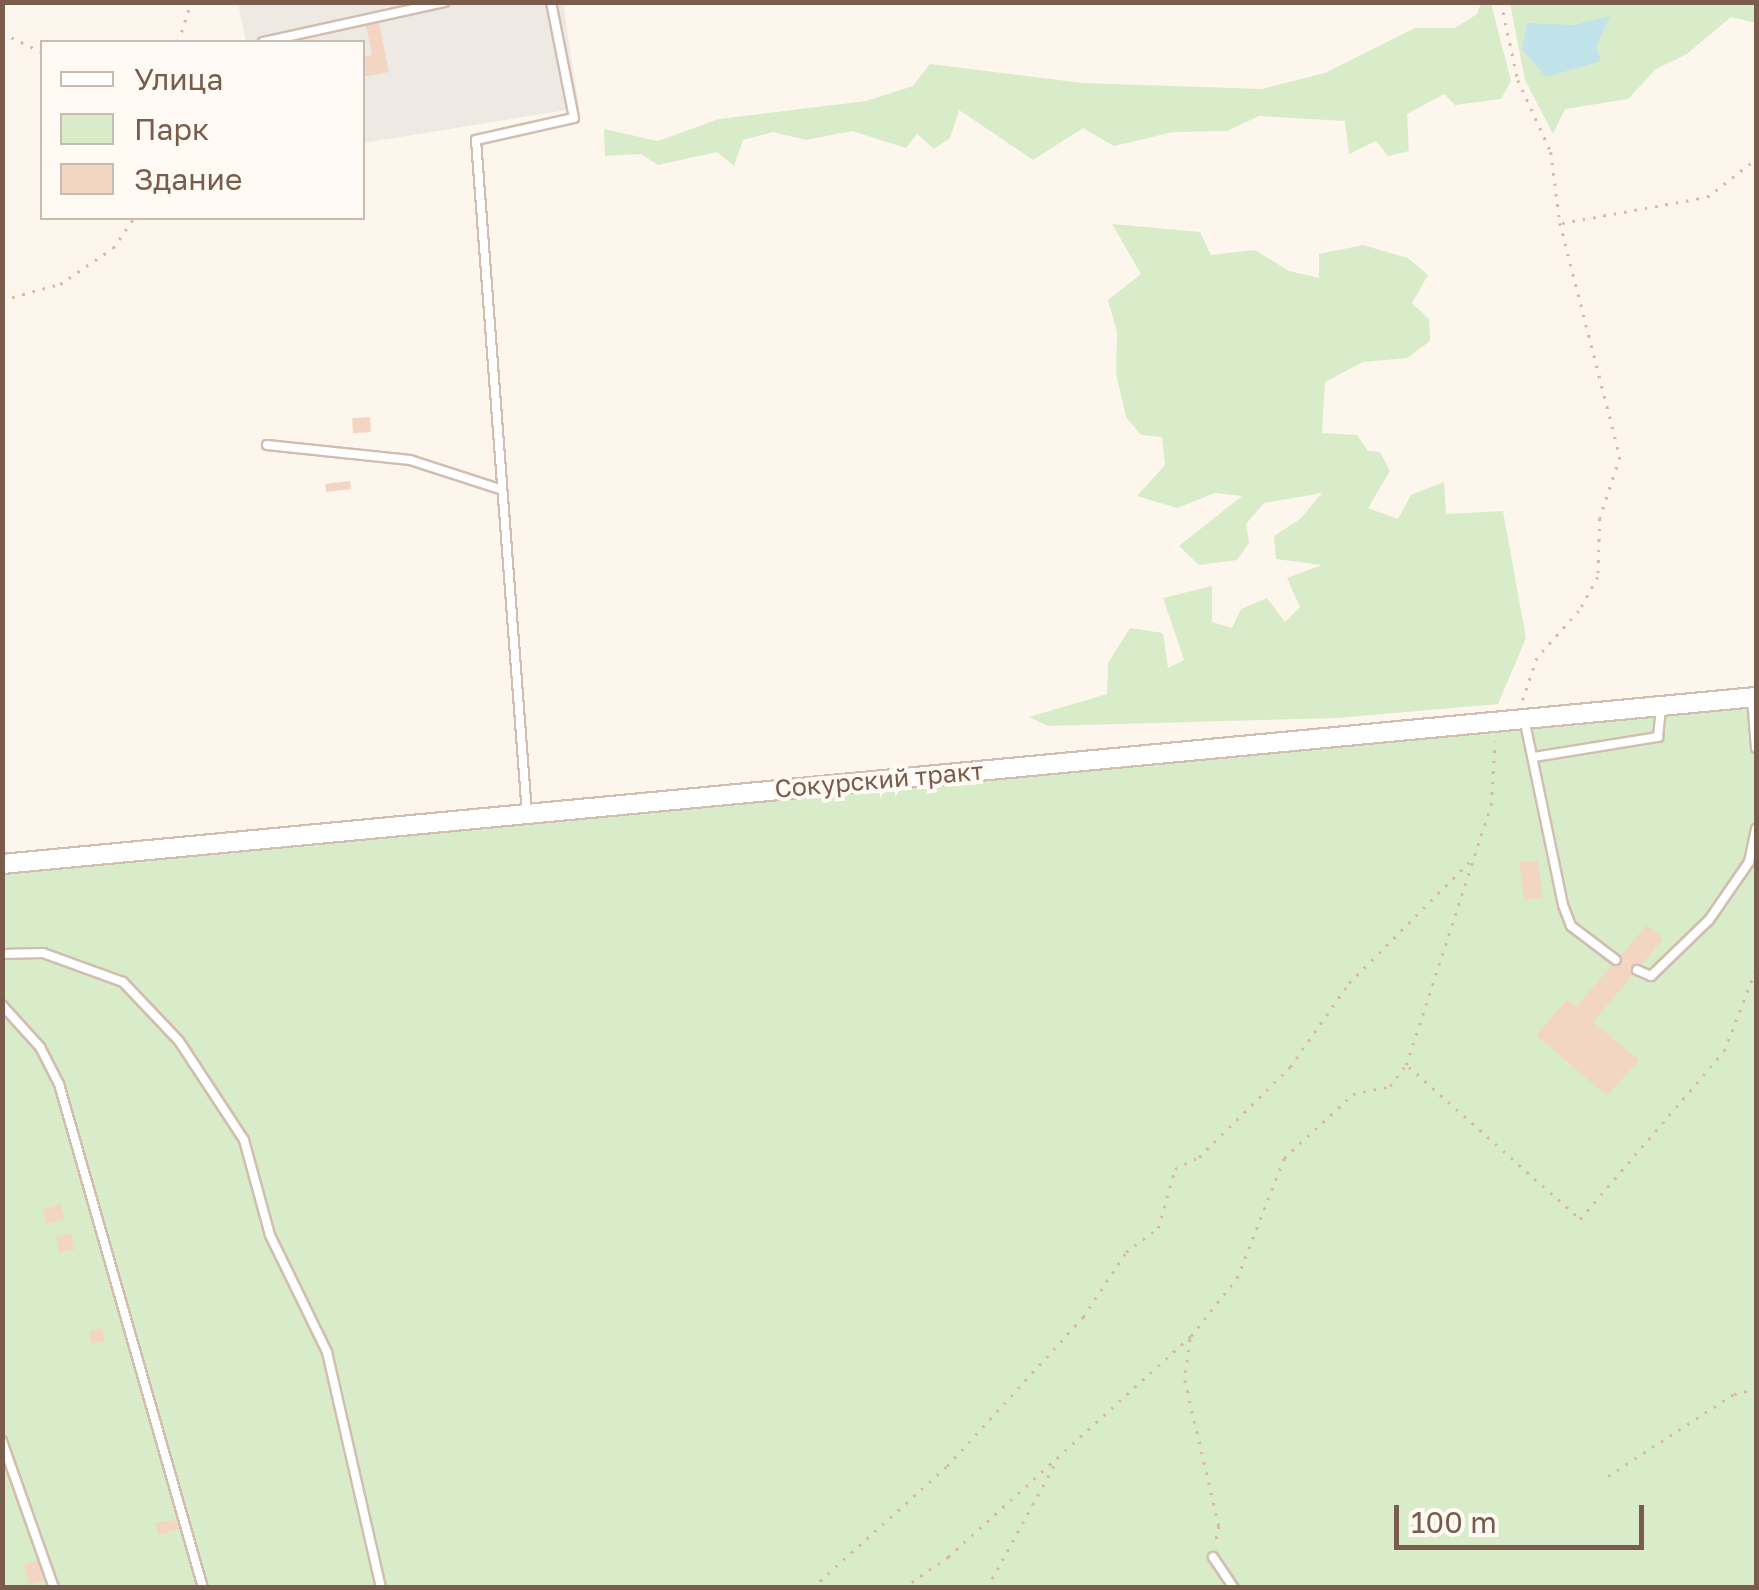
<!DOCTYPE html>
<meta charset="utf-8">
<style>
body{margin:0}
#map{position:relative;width:1759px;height:1590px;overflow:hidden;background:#fdf6ec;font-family:"Golos Text",sans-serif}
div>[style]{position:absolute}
.industrial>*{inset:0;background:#efe9e4}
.green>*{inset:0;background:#d8ecc9}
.water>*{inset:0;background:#bfe3e8}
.building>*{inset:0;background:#f3d5c3;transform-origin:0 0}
.path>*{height:2.5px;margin-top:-1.25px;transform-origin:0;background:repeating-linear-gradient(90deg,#d9b8a5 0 2.5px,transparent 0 10.5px)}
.roads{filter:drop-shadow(2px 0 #d1beb0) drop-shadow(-2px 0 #d1beb0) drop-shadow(0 2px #d1beb0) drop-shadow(0 -2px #d1beb0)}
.service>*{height:8px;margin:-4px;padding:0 4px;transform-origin:4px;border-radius:4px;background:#fff}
.tertiary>*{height:18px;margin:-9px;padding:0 9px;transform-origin:9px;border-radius:9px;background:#fff}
span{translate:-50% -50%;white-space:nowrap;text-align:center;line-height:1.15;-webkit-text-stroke:8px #fffaf3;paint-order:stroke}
.street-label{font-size:25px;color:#7a5c4d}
.frame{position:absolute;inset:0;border:5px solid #7a5c4d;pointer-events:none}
.legend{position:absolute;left:40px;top:40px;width:325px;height:180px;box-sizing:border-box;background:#fffaf3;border:2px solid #cabbb1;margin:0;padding:12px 18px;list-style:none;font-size:30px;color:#7a5c4d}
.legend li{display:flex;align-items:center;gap:20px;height:50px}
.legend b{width:50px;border:2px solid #cabbb1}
.scale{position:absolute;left:1394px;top:1505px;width:250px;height:45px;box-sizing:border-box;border:5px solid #7a5c4d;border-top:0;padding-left:12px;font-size:30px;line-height:35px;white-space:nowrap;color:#7a5c4d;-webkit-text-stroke:8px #fffaf3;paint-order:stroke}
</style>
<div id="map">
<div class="industrial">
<i style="clip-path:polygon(238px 3px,563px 3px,579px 108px,363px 143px,362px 42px,246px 42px)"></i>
</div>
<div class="green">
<i style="clip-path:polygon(1481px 3px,1491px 3px,1511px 81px,1501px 99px,1455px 105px,1444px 94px,1407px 114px,1409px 151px,1388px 156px,1376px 141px,1349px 154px,1345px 121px,1259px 116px,1227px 131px,1173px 132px,1114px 146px,1083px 128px,1033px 160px,959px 110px,950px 138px,934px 149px,917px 134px,906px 148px,852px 131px,806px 140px,773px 132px,743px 140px,734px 166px,717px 152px,658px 165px,641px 154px,605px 156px,604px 129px,658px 141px,719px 119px,866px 101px,913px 86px,930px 64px,1083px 83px,1262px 89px,1325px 73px,1415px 28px,1455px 28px,1477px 14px)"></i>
<i style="clip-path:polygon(1510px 3px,1756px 3px,1756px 23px,1731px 17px,1687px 54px,1656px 69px,1628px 99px,1565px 109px,1553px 134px,1525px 80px)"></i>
<i style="clip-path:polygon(1112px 224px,1200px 232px,1211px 255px,1255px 250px,1289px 271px,1319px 278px,1319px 254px,1363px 245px,1408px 258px,1428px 275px,1412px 303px,1429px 319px,1430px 341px,1407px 358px,1363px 362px,1325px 382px,1322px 433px,1357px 435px,1368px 451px,1380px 452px,1390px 471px,1368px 508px,1398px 519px,1411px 495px,1444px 482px,1446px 514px,1503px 511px,1526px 638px,1498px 704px,1337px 718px,1048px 726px,1029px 717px,1107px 694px,1108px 663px,1130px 628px,1163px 633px,1168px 668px,1184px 660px,1163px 598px,1212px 586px,1212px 622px,1232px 628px,1241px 609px,1267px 598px,1285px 622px,1300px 607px,1287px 578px,1322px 565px,1276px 559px,1274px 536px,1300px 519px,1322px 493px,1264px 503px,1246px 524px,1249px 543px,1237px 560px,1199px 565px,1179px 546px,1242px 496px,1215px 493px,1177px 508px,1137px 496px,1165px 465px,1162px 437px,1141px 435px,1126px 417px,1116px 373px,1117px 332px,1108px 300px,1141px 274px)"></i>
<i style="clip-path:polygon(1756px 697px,1756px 1587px,3px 1588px,3px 864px)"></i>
</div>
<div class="water">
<i style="clip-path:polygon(1610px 16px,1596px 46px,1601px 61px,1546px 77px,1522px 49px,1527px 23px,1574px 25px)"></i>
</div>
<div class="building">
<i style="clip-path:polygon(379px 23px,389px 72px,362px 77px,362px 57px,372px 55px,366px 25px)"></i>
<i style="left:370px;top:417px;width:15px;height:18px;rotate:86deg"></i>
<i style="left:350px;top:481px;width:8px;height:25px;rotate:83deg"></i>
<i style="left:1538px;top:860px;width:38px;height:19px;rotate:83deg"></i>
<i style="clip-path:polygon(1647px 925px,1663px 939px,1593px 1022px,1639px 1060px,1607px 1096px,1536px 1035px,1567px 1000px,1576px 1007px)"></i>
<i style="left:61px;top:1204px;width:15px;height:19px;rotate:74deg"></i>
<i style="left:71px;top:1233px;width:17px;height:16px;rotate:77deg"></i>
<i style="left:102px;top:1328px;width:13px;height:14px;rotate:77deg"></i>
<i style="clip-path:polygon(176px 1520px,179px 1529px,159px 1535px,155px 1523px)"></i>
<i style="left:39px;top:1560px;width:21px;height:16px;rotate:73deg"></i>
</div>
<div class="path">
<i style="left:1501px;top:2px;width:80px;rotate:77.7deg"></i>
<i style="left:1518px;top:80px;width:79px;rotate:65.4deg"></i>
<i style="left:1551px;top:152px;width:72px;rotate:82.8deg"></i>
<i style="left:1560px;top:223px;width:242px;rotate:75.6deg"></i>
<i style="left:1620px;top:457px;width:64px;rotate:108.2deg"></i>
<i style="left:1600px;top:518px;width:59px;rotate:91.9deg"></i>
<i style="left:1598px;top:577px;width:39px;rotate:119deg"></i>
<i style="left:1579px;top:611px;width:63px;rotate:131.8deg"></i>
<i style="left:1537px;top:658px;width:46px;rotate:108.8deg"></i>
<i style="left:2px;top:33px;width:44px;rotate:25.4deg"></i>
<i style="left:178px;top:42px;width:42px;rotate:-72deg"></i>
<i style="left:1562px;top:223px;width:147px;rotate:-10.2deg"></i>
<i style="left:1707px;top:197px;width:62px;rotate:-37.8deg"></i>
<i style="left:2px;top:300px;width:60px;rotate:-15.4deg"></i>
<i style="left:60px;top:284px;width:64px;rotate:-34.2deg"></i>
<i style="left:113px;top:248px;width:37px;rotate:-55deg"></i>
<i style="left:1409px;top:1067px;width:229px;rotate:41.6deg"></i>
<i style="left:1580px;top:1219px;width:221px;rotate:-49.4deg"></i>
<i style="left:1724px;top:1051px;width:88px;rotate:-68.7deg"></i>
<i style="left:1190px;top:1339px;width:41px;rotate:97deg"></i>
<i style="left:1185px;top:1380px;width:150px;rotate:76.9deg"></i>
<i style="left:1219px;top:1526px;width:20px;rotate:101deg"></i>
<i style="left:1608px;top:1476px;width:150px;rotate:-33.1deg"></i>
<i style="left:1734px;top:1394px;width:23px;rotate:-13deg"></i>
<i style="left:812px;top:1588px;width:182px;rotate:-42.1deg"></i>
<i style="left:947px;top:1466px;width:202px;rotate:-47.6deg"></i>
<i style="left:1083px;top:1317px;width:78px;rotate:-56.5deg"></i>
<i style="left:1126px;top:1252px;width:40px;rotate:-37deg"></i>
<i style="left:1158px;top:1228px;width:61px;rotate:-73.9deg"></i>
<i style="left:1175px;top:1169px;width:27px;rotate:-27deg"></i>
<i style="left:1199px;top:1157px;width:128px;rotate:-44.7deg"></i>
<i style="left:1290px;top:1067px;width:103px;rotate:-54.9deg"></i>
<i style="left:1349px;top:983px;width:172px;rotate:-45.2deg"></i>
<i style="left:903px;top:1588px;width:55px;rotate:-34.6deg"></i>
<i style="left:948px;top:1557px;width:328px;rotate:-42.3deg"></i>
<i style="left:1191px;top:1336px;width:74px;rotate:-51.6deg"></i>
<i style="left:1237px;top:1278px;width:129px;rotate:-68.6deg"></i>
<i style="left:1284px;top:1158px;width:94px;rotate:-42.8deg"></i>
<i style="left:1353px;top:1094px;width:38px;rotate:-12deg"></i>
<i style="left:1390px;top:1086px;width:26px;rotate:-53deg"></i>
<i style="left:1406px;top:1065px;width:274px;rotate:-71.9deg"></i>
<i style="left:1491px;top:805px;width:64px;rotate:-86.4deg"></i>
<i style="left:987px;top:1588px;width:148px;rotate:-61.4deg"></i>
</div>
<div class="roads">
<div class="service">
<i style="left:263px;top:42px;width:186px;rotate:-12.4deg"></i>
<i style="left:267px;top:445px;width:144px;rotate:6deg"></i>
<i style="left:410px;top:460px;width:95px;rotate:17.9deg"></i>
<i style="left:1752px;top:698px;width:50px;rotate:85.4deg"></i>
<i style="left:1524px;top:718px;width:191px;rotate:78.2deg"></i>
<i style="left:1563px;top:905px;width:22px;rotate:69deg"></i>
<i style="left:1571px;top:926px;width:56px;rotate:37.1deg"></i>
<i style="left:1534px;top:757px;width:126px;rotate:-9.2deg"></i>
<i style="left:1658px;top:737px;width:29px;rotate:-84deg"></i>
<i style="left:527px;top:814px;width:676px;rotate:-94.33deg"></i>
<i style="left:476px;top:140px;width:100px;rotate:-12.7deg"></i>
<i style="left:574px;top:118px;width:118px;rotate:-101.2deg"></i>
<i style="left:2px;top:954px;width:41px;rotate:-1.4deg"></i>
<i style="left:43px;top:953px;width:85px;rotate:19.9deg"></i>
<i style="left:123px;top:982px;width:81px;rotate:46.5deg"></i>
<i style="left:179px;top:1041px;width:118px;rotate:56.7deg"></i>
<i style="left:244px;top:1140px;width:98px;rotate:74.7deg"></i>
<i style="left:270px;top:1235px;width:130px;rotate:64deg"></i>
<i style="left:327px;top:1352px;width:242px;rotate:77.1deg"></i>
<i style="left:1637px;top:970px;width:15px;rotate:23deg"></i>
<i style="left:1651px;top:976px;width:81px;rotate:-44deg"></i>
<i style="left:1709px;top:920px;width:70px;rotate:-55.4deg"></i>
<i style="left:1749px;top:862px;width:34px;rotate:-78deg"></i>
<i style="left:2px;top:1005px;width:57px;rotate:47.9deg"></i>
<i style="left:40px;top:1047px;width:42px;rotate:62.8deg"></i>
<i style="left:59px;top:1084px;width:524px;rotate:74.05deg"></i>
<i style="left:2px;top:1441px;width:156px;rotate:70.5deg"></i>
<i style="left:1213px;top:1557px;width:37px;rotate:56deg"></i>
</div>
<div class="tertiary">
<i style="left:2px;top:864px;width:1762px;rotate:-5.44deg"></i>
</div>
</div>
<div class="street-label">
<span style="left:879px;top:780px;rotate:-5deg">Сокурский тракт</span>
</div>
<div class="frame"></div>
<ul class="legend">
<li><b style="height:12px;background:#fff"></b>Улица</li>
<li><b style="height:28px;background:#d8ecc9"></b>Парк</li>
<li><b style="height:28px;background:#f3d5c3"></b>Здание</li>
</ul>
<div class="scale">100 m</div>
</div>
